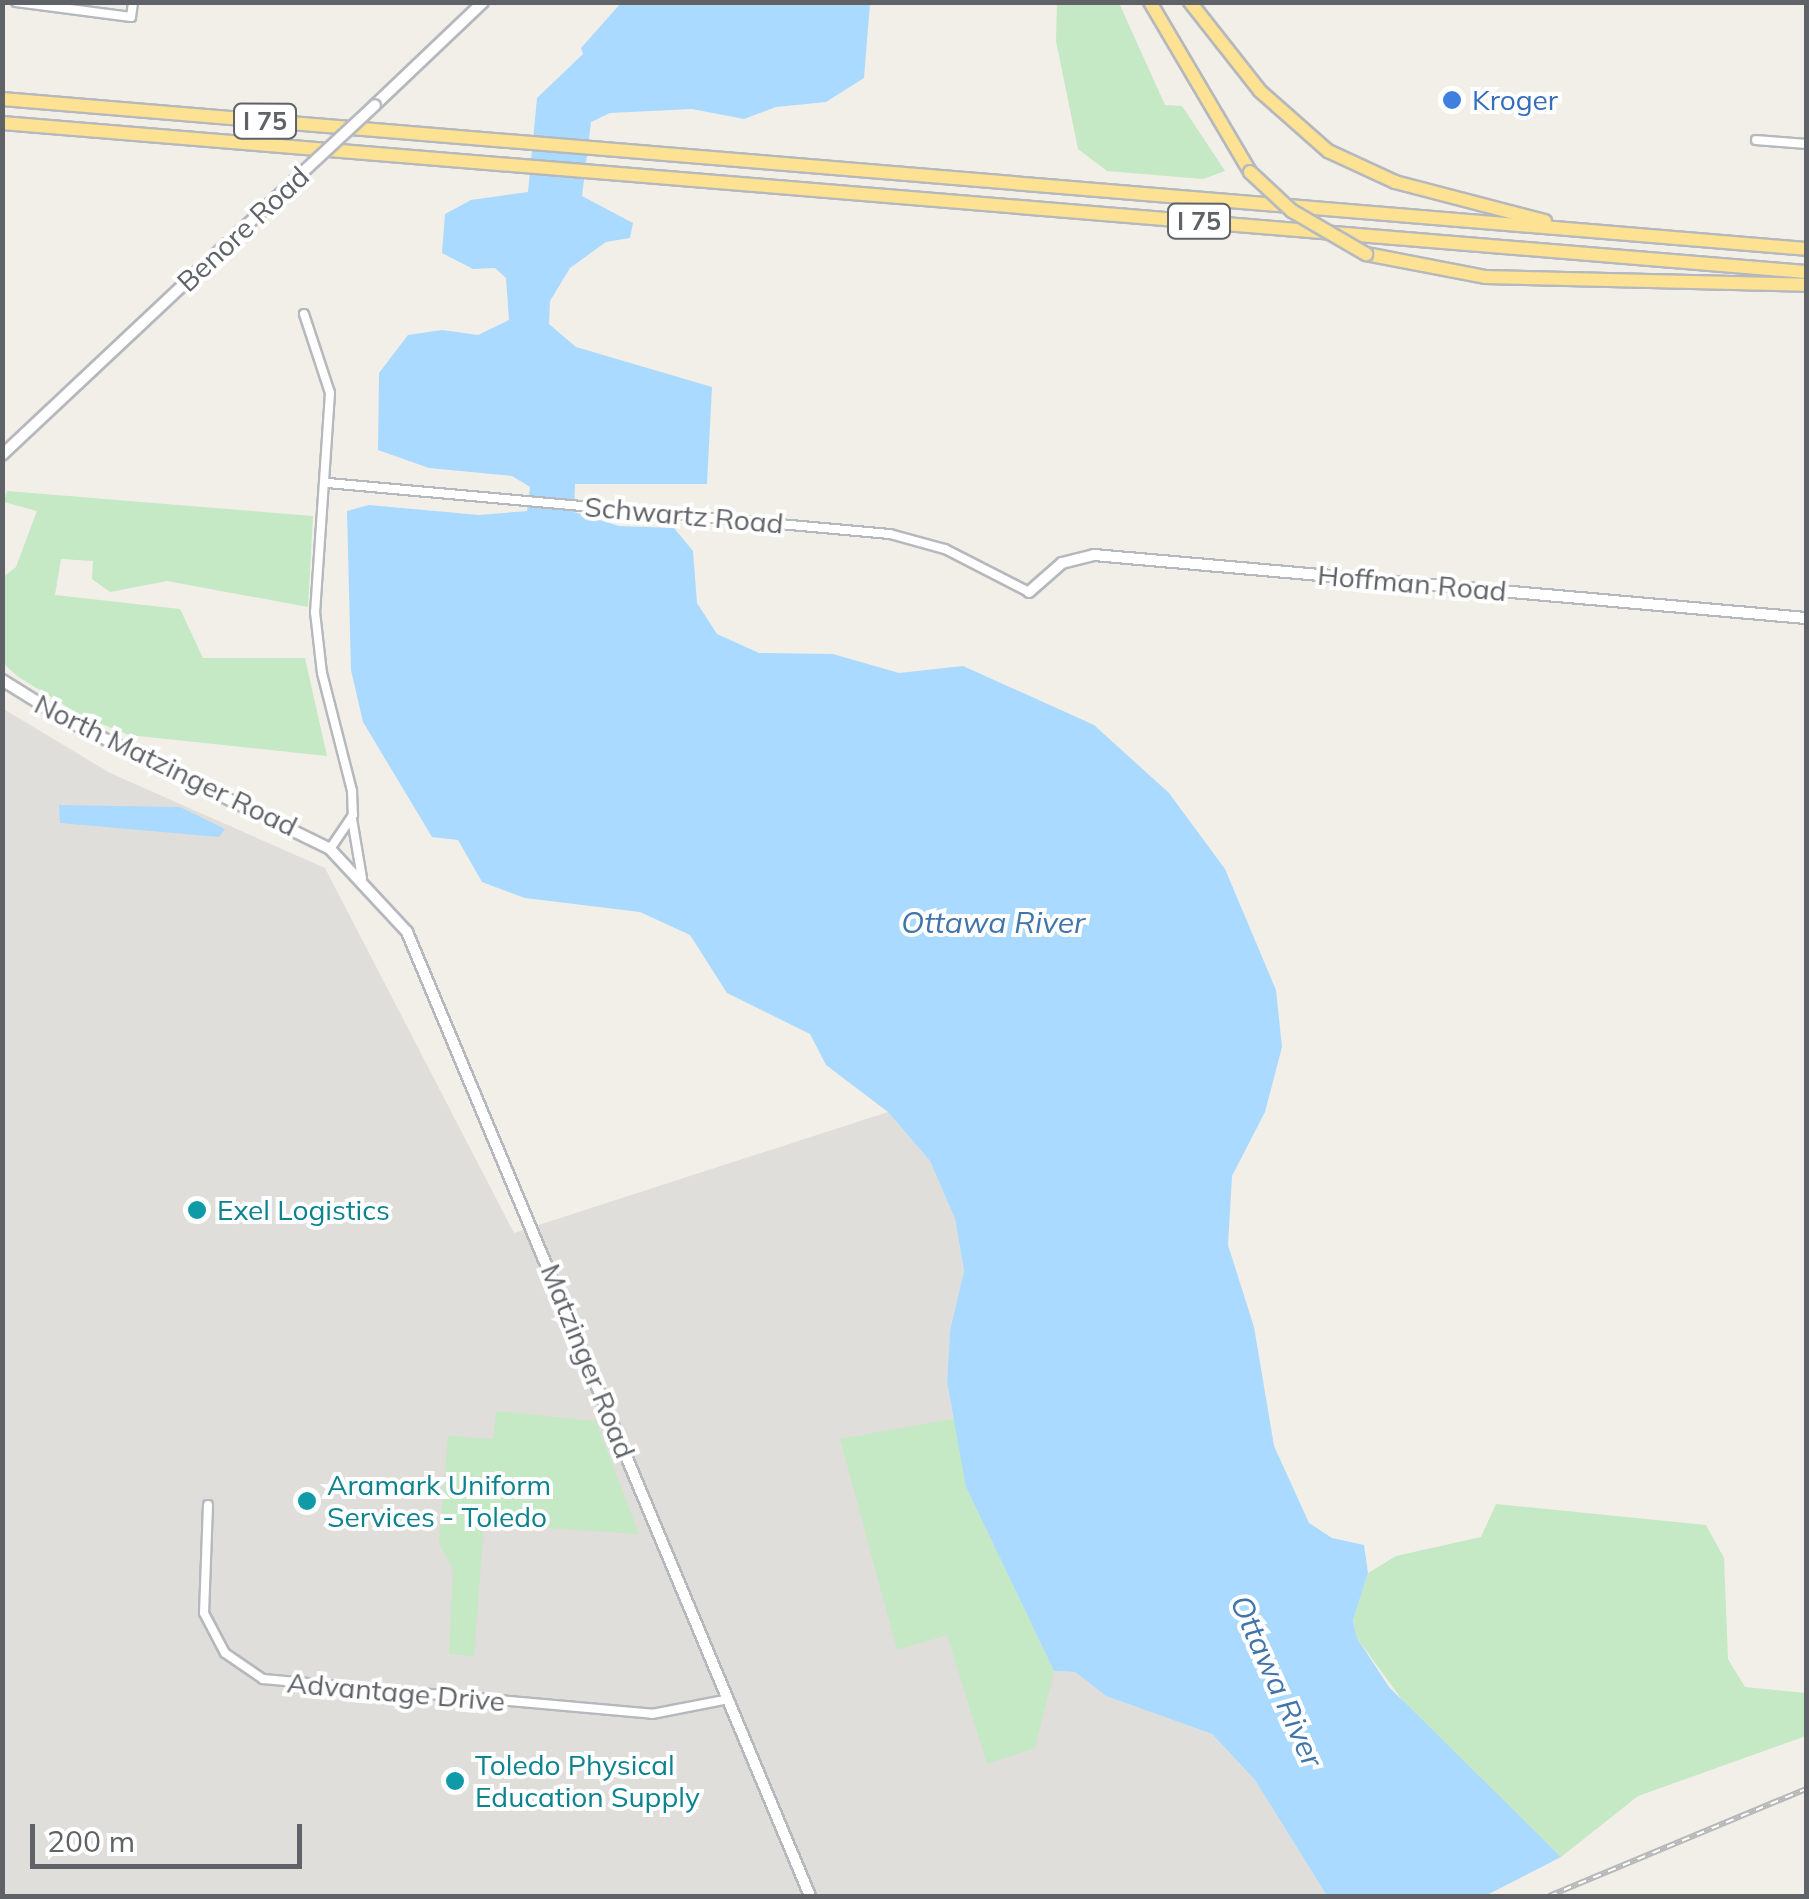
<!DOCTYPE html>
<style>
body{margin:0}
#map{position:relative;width:1809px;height:1899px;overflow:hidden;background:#f1efe8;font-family:Mulish,sans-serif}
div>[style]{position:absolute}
.industrial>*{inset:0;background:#e0deda}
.green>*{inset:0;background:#c5e8c5}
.water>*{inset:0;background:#aadaff}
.roads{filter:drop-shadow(2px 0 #b5b8bc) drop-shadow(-2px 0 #b5b8bc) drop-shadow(0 2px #b5b8bc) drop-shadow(0 -2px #b5b8bc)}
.street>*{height:8px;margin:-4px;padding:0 4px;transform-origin:4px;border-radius:4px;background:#fff}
.secondary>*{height:10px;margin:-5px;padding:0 5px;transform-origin:5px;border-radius:5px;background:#fff}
.highway>*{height:12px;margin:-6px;padding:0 6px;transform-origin:6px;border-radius:6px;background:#fde293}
.rail>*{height:6px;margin-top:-3px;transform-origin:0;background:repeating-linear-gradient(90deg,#fff 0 8px,#b6b7b8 0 16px);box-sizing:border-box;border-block:2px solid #b6b7b8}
.bridges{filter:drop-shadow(2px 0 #b6babf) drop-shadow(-2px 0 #b6babf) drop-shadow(0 2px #b6babf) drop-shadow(0 -2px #b6babf)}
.secondary-bridge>*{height:10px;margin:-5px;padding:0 5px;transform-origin:5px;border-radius:5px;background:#fff}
.highway-bridge>*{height:12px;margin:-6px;padding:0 6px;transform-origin:6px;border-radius:6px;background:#fde293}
.dots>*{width:28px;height:28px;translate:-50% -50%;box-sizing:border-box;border:5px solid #fff;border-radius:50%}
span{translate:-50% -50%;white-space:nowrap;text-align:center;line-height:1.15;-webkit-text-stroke:8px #fff;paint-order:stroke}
.shield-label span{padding:2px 8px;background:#fff;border:2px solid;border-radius:8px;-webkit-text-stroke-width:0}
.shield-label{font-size:25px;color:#5f6368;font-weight:700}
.shop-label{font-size:28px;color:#366cbe}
.left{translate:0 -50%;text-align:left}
.street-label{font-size:28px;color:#5f6368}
.culture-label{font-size:28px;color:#0d838f}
.water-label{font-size:30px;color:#4174aa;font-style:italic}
.frame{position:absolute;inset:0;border:5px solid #5f6368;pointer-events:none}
.scale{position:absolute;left:30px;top:1824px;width:272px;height:45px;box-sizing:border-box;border:5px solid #5f6368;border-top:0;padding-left:12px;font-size:30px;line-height:35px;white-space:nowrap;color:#5f6368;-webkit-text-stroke:8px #fff;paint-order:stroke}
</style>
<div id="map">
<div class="industrial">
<i style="clip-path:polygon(2px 708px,110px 773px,325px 868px,514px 1233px,888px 1112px,930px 1161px,955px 1219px,964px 1272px,950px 1329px,947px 1382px,966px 1487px,1054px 1671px,1075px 1672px,1106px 1696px,1212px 1734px,1255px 1780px,1327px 1896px,3px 1896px)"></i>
</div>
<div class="green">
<i style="clip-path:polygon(1057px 3px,1119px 3px,1165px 105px,1182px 106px,1225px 171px,1203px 179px,1107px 171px,1078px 149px,1056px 41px)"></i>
<i style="clip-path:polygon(7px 491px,313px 516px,308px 607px,167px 581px,110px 592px,92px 579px,93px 561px,61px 559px,55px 595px,180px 609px,203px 658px,305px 658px,327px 756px,129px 735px,82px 716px,17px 676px,3px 663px,3px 577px,16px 567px,37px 511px,4px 502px)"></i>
<i style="clip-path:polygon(496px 1411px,596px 1421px,639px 1534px,484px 1524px,474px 1656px,449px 1654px,453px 1569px,439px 1544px,448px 1436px,493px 1439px)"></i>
<i style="clip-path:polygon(957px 1418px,966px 1487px,1054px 1671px,1035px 1748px,987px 1764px,947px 1635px,897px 1650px,840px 1439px)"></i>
<i style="clip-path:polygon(1496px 1504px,1706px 1525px,1724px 1558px,1728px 1659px,1745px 1687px,1806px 1693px,1806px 1736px,1638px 1796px,1561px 1857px,1413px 1715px,1357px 1638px,1353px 1619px,1368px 1573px,1396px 1556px,1481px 1537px)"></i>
</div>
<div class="water">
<i style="clip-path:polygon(621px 3px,870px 3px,864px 78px,826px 102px,776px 107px,744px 119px,692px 109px,610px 113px,591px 122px,582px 196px,633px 223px,630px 238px,606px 242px,570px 268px,550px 301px,549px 324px,576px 347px,712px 387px,707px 484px,575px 484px,574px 512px,619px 526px,674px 528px,693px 551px,697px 603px,717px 634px,759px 653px,833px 654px,899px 673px,963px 666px,1094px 725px,1169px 793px,1225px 869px,1276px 990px,1282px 1047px,1265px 1112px,1232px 1176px,1228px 1245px,1254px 1327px,1274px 1446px,1309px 1523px,1332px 1538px,1364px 1545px,1368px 1573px,1353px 1620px,1357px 1638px,1389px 1687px,1561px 1857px,1485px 1896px,1327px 1896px,1255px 1780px,1212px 1734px,1106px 1696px,1075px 1672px,1054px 1671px,966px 1487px,947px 1382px,950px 1330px,964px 1271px,955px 1219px,930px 1161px,888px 1112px,826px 1065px,810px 1034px,727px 993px,690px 935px,640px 912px,525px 898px,482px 882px,458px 840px,432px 837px,363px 722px,351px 670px,347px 511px,369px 505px,479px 515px,527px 511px,530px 487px,512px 476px,429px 468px,378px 450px,379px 373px,408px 335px,442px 330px,478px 335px,509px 320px,506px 278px,495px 268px,473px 269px,442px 253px,445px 214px,471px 200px,528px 192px,537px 98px,583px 54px,581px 48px)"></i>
<i style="clip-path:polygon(59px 805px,180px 807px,225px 829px,219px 837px,60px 823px)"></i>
</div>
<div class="roads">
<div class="street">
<i style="left:16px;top:2px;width:116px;rotate:7.4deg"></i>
<i style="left:131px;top:17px;width:15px;rotate:-82deg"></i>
<i style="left:1756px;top:140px;width:50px;rotate:4.6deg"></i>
<i style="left:304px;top:314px;width:83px;rotate:71.8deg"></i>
<i style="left:330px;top:393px;width:220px;rotate:93.9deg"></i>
<i style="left:315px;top:612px;width:61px;rotate:83.5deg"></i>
<i style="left:322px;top:673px;width:122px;rotate:75.7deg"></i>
<i style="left:352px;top:791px;width:24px;rotate:88deg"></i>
<i style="left:353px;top:815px;width:41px;rotate:124.1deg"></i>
<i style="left:328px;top:483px;width:564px;rotate:5.19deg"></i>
<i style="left:890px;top:534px;width:57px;rotate:15.3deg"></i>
<i style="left:945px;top:549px;width:94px;rotate:27.1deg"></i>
<i style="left:352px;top:819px;width:60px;rotate:80.4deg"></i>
<i style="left:208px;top:1505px;width:108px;rotate:92.1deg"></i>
<i style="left:204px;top:1613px;width:45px;rotate:62.3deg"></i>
<i style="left:225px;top:1653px;width:46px;rotate:34.4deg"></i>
<i style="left:263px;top:1679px;width:391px;rotate:5.1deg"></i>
<i style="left:652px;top:1714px;width:78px;rotate:-11deg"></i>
</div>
<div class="secondary">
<i style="left:375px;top:105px;width:149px;rotate:-43.6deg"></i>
<i style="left:2px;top:455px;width:413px;rotate:-43.2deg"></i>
<i style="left:1029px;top:592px;width:44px;rotate:-41.3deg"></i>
<i style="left:1062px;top:563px;width:33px;rotate:-14deg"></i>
<i style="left:1094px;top:555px;width:715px;rotate:5.06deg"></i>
<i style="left:2px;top:680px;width:78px;rotate:31.8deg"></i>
<i style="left:68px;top:721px;width:292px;rotate:26deg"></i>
<i style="left:330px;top:849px;width:113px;rotate:47.1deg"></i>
<i style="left:407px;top:932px;width:1045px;rotate:67.31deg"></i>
</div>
<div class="highway">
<i style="left:1150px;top:2px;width:197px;rotate:59.5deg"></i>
<i style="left:1190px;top:2px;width:113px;rotate:51.8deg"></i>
<i style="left:1260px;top:91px;width:91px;rotate:41.4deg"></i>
<i style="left:1328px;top:151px;width:74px;rotate:24.8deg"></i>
<i style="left:1395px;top:182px;width:155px;rotate:14.6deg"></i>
<i style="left:2px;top:99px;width:1810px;rotate:4.75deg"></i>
<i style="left:2px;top:123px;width:1810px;rotate:4.72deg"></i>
<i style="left:1366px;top:254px;width:121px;rotate:10.9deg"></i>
<i style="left:1485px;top:277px;width:321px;rotate:1.4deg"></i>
</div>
</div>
<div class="rail">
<i style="left:1549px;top:1896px;width:278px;rotate:-22.6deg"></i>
</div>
<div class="bridges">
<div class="secondary-bridge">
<i style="left:303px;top:172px;width:98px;rotate:-42.9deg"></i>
</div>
<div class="highway-bridge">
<i style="left:1250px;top:172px;width:57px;rotate:42.9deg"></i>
<i style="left:1292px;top:211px;width:86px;rotate:30.2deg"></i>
</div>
</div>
<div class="dots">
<i style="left:1452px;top:100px;background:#3f7fe0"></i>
<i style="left:197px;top:1210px;background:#0f9aa8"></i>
<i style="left:307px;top:1501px;background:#0f9aa8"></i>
<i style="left:455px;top:1781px;background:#0f9aa8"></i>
</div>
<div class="shield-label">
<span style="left:265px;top:121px">I 75</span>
<span style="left:1199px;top:221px">I 75</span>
</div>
<div class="shop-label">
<span class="left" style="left:1472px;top:100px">Kroger</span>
</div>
<div class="street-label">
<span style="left:243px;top:229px;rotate:-43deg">Benore Road</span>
<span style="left:684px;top:515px;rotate:5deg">Schwartz Road</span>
<span style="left:1412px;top:583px;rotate:5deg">Hoffman Road</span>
<span style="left:166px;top:765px;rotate:26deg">North Matzinger Road</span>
<span style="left:588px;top:1361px;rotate:68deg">Matzinger Road</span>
<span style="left:396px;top:1692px;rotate:5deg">Advantage Drive</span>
</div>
<div class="culture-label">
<span class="left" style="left:217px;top:1210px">Exel Logistics</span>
<span class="left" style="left:327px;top:1501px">Aramark Uniform<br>Services - Toledo</span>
<span class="left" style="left:475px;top:1781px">Toledo Physical<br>Education Supply</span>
</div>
<div class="water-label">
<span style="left:993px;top:922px">Ottawa River</span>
<span style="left:1277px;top:1681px;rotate:66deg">Ottawa River</span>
</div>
<div class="frame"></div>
<div class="scale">200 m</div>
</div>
